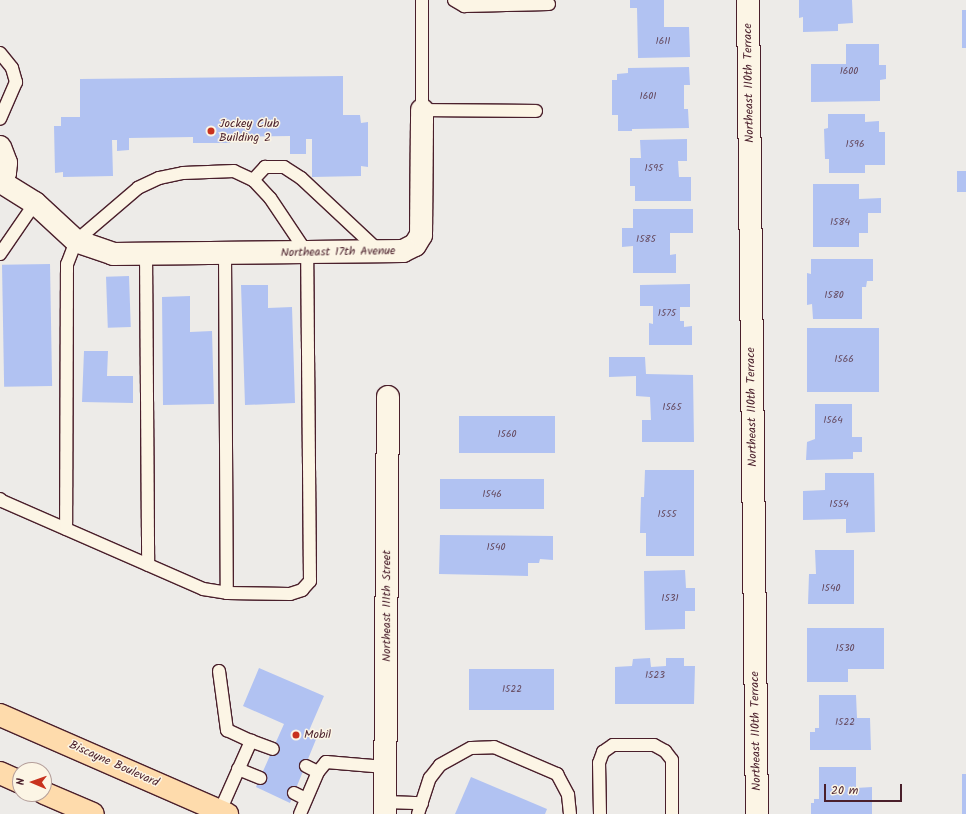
<!DOCTYPE html>
<style>
body{margin:0}
#map{position:relative;width:966px;height:814px;overflow:hidden;background:#edebe8;font-family:Kalam,sans-serif}
div>[style]{position:absolute}
.building>*{inset:0;background:#b1c2f2;transform-origin:0 0}
.roads{filter:drop-shadow(1px 0 #4a1f2b) drop-shadow(-1px 0 #4a1f2b) drop-shadow(0 1px #4a1f2b) drop-shadow(0 -1px #4a1f2b)}
.lane>*{height:12px;margin:-6px;padding:0 6px;transform-origin:6px;border-radius:6px;background:#fcf5e5}
.street>*{height:22px;margin:-11px;padding:0 11px;transform-origin:11px;border-radius:11px;background:#fcf5e5}
.primary>*{height:22px;margin:-11px;padding:0 11px;transform-origin:11px;border-radius:11px;background:#fedbac}
.dots>*{width:11px;height:11px;translate:-50% -50%;box-sizing:border-box;border:2px solid #fcf5e5;border-radius:50%}
span{translate:-50% -50%;white-space:nowrap;text-align:center;line-height:1.15;-webkit-text-stroke:3px #fcf5e5;paint-order:stroke}
.number-label{font-size:10px;color:#64485d}
.number-label span{-webkit-text-stroke-width:0}
.street-label{font-size:12px;color:#4a1f2b}
.poi-label{font-size:12px;color:#4a1f2b}
.left{translate:0 -50%;text-align:left}
.north{position:absolute;left:12px;top:762px;width:40px;height:40px;box-sizing:border-box;background:#fcf5e5;border:1px solid #b59f9b;border-radius:50%;rotate:272deg;font-size:11px;font-weight:700;line-height:16px;text-align:center;color:#4a1f2b}
.north::after{content:'';display:block;margin:auto;width:14px;height:18px;background:#c8321e;clip-path:polygon(50% 0,100% 100%,50% 72%,0 100%)}
.scale{position:absolute;left:824px;top:784px;width:78px;height:18px;box-sizing:border-box;border:2px solid #4a1f2b;border-top:0;padding-left:5px;font-size:12px;line-height:14px;white-space:nowrap;color:#4a1f2b;-webkit-text-stroke:3px #fcf5e5;paint-order:stroke}
</style>
<div id="map">
<div class="building">
<i style="clip-path:polygon(630px 0,664px 0,664px 27px,689px 27px,690px 57px,638px 58px,637px 8px,630px 8px)"></i>
<i style="clip-path:polygon(799px 0,852px 0,853px 23px,838px 24px,838px 31px,803px 32px,803px 17px,799px 18px)"></i>
<i style="left:962px;top:10px;width:4px;height:38px"></i>
<i style="clip-path:polygon(846px 44px,879px 44px,879px 65px,886px 65px,886px 79px,880px 80px,880px 101px,811px 102px,811px 64px,846px 64px)"></i>
<i style="clip-path:polygon(689px 67px,690px 85px,684px 85px,684px 109px,688px 109px,689px 128px,632px 129px,632px 131px,618px 131px,618px 115px,612px 115px,612px 80px,617px 80px,617px 74px,628px 73px,628px 68px)"></i>
<i style="clip-path:polygon(343px 76px,343px 115px,360px 115px,361px 123px,368px 122px,368px 167px,361px 166px,361px 176px,312px 177px,312px 139px,306px 139px,306px 154px,290px 154px,290px 136px,231px 137px,230px 143px,193px 143px,193px 137px,129px 138px,129px 150px,117px 151px,117px 140px,112px 140px,113px 176px,63px 177px,63px 172px,55px 173px,54px 126px,61px 126px,61px 117px,80px 117px,80px 79px)"></i>
<i style="clip-path:polygon(828px 114px,865px 114px,865px 122px,879px 121px,879px 132px,885px 132px,885px 165px,865px 165px,865px 173px,829px 173px,829px 159px,825px 159px,824px 129px,828px 128px)"></i>
<i style="clip-path:polygon(687px 139px,687px 161px,678px 161px,679px 177px,691px 177px,691px 201px,635px 201px,635px 186px,630px 186px,630px 158px,641px 158px,640px 140px)"></i>
<i style="left:957px;top:171px;width:9px;height:21px"></i>
<i style="clip-path:polygon(813px 184px,859px 184px,859px 199px,881px 198px,881px 213px,868px 213px,868px 233px,859px 233px,859px 247px,813px 247px)"></i>
<i style="clip-path:polygon(633px 209px,693px 209px,693px 233px,670px 233px,670px 255px,676px 254px,676px 273px,633px 273px,633px 246px,622px 247px,622px 228px,633px 228px)"></i>
<i style="clip-path:polygon(811px 259px,873px 259px,873px 281px,867px 281px,866px 287px,862px 287px,862px 319px,813px 319px,812px 304px,807px 305px,807px 273px,811px 274px)"></i>
<i style="left:50px;top:264px;width:122px;height:48px;rotate:89deg"></i>
<i style="left:129px;top:276px;width:51px;height:23px;rotate:88deg"></i>
<i style="clip-path:polygon(690px 284px,690px 307px,680px 307px,680px 321px,684px 321px,684px 327px,692px 326px,692px 345px,649px 345px,649px 323px,653px 324px,653px 306px,640px 306px,640px 285px)"></i>
<i style="clip-path:polygon(241px 285px,268px 285px,268px 308px,292px 307px,295px 403px,245px 405px)"></i>
<i style="clip-path:polygon(190px 296px,190px 332px,212px 331px,214px 404px,163px 405px,162px 297px)"></i>
<i style="left:807px;top:328px;width:72px;height:64px"></i>
<i style="clip-path:polygon(84px 351px,108px 351px,107px 376px,133px 376px,133px 403px,82px 402px)"></i>
<i style="clip-path:polygon(609px 357px,645px 357px,646px 374px,693px 375px,694px 442px,642px 442px,642px 420px,651px 420px,650px 397px,636px 396px,636px 376px,609px 377px)"></i>
<i style="clip-path:polygon(815px 404px,852px 404px,852px 437px,862px 437px,862px 452px,853px 452px,853px 459px,806px 460px,807px 442px,815px 439px)"></i>
<i style="left:555px;top:416px;width:37px;height:96px;rotate:90deg"></i>
<i style="clip-path:polygon(645px 470px,694px 470px,694px 556px,646px 556px,646px 533px,640px 533px,641px 497px,644px 497px)"></i>
<i style="clip-path:polygon(825px 473px,874px 473px,875px 532px,846px 533px,846px 519px,803px 520px,803px 491px,825px 490px)"></i>
<i style="left:544px;top:479px;width:30px;height:104px;rotate:90deg"></i>
<i style="clip-path:polygon(440px 535px,553px 536px,553px 560px,540px 559px,539px 563px,528px 563px,528px 576px,439px 574px)"></i>
<i style="clip-path:polygon(815px 550px,854px 550px,854px 604px,808px 604px,809px 574px,816px 574px)"></i>
<i style="clip-path:polygon(685px 570px,686px 588px,695px 588px,695px 611px,685px 611px,685px 629px,645px 630px,644px 571px)"></i>
<i style="clip-path:polygon(807px 628px,884px 628px,884px 669px,848px 669px,848px 682px,807px 682px)"></i>
<i style="clip-path:polygon(650px 658px,651px 667px,666px 666px,666px 658px,684px 658px,684px 666px,695px 666px,694px 704px,615px 704px,615px 667px,632px 666px,633px 659px)"></i>
<i style="clip-path:polygon(259px 668px,324px 696px,308px 733px,317px 737px,290px 803px,256px 787px,284px 724px,243px 706px)"></i>
<i style="left:469px;top:669px;width:85px;height:41px"></i>
<i style="clip-path:polygon(819px 695px,856px 695px,857px 718px,870px 718px,871px 750px,810px 750px,810px 732px,815px 732px,815px 728px,819px 728px)"></i>
<i style="clip-path:polygon(819px 767px,856px 767px,856px 788px,872px 787px,872px 814px,811px 814px,811px 803px,814px 803px,814px 799px,819px 799px)"></i>
<i style="left:962px;top:774px;width:4px;height:40px"></i>
<i style="clip-path:polygon(471px 777px,547px 809px,545px 814px,455px 814px)"></i>
</div>
<div class="roads">
<div class="lane">
<i style="left:422px;top:0;width:110px;rotate:90deg"></i>
<i style="left:422px;top:110px;width:114px;rotate:0.5deg"></i>
<i style="left:454px;top:0;width:12px;rotate:31deg"></i>
<i style="left:464px;top:6px;width:85px;rotate:-1.3deg"></i>
<i style="left:0;top:53px;width:19px;rotate:51deg"></i>
<i style="left:12px;top:68px;width:15px;rotate:74deg"></i>
<i style="left:16px;top:82px;width:40px;rotate:113.4deg"></i>
<i style="left:253px;top:180px;width:18px;rotate:-47deg"></i>
<i style="left:265px;top:167px;width:19px"></i>
<i style="left:284px;top:167px;width:20px;rotate:33deg"></i>
<i style="left:301px;top:178px;width:107px;rotate:43.1deg"></i>
<i style="left:146px;top:253px;width:312px;rotate:89.6deg"></i>
<i style="left:225px;top:253px;width:340px;rotate:89.7deg"></i>
<i style="left:0;top:254px;width:62px;rotate:-55.5deg"></i>
<i style="left:0;top:499px;width:3px;rotate:45deg"></i>
<i style="left:2px;top:501px;width:219px;rotate:23.6deg"></i>
<i style="left:203px;top:589px;width:24px;rotate:9deg"></i>
<i style="left:227px;top:593px;width:63px;rotate:0.9deg"></i>
<i style="left:290px;top:594px;width:13px;rotate:-18deg"></i>
<i style="left:302px;top:590px;width:12px;rotate:-48deg"></i>
<i style="left:310px;top:581px;width:328px;rotate:-90.5deg"></i>
<i style="left:307px;top:253px;width:66px;rotate:-123.9deg"></i>
<i style="left:270px;top:198px;width:25px;rotate:-133deg"></i>
<i style="left:253px;top:180px;width:21px;rotate:-155deg"></i>
<i style="left:234px;top:171px;width:51px;rotate:177.8deg"></i>
<i style="left:183px;top:173px;width:25px;rotate:168deg"></i>
<i style="left:159px;top:178px;width:23px;rotate:155deg"></i>
<i style="left:138px;top:188px;width:82px;rotate:139.5deg"></i>
<i style="left:76px;top:241px;width:25px;rotate:111deg"></i>
<i style="left:67px;top:264px;width:265px;rotate:90.2deg"></i>
<i style="left:219px;top:671px;width:60px;rotate:82.3deg"></i>
<i style="left:227px;top:730px;width:26px;rotate:25deg"></i>
<i style="left:306px;top:766px;width:13px;rotate:27deg"></i>
<i style="left:238px;top:769px;width:24px;rotate:22deg"></i>
<i style="left:294px;top:793px;width:13px;rotate:27deg"></i>
<i style="left:385px;top:802px;width:37px;rotate:2deg"></i>
<i style="left:220px;top:811px;width:77px;rotate:-66.1deg"></i>
<i style="left:251px;top:741px;width:23px;rotate:20deg"></i>
<i style="left:300px;top:814px;width:46px;rotate:-66.8deg"></i>
<i style="left:318px;top:772px;width:13px;rotate:-51deg"></i>
<i style="left:326px;top:762px;width:59px;rotate:4.8deg"></i>
<i style="left:418px;top:814px;width:38px;rotate:-72deg"></i>
<i style="left:430px;top:778px;width:16px;rotate:-52deg"></i>
<i style="left:440px;top:765px;width:35px;rotate:-29deg"></i>
<i style="left:471px;top:748px;width:23px;rotate:-2deg"></i>
<i style="left:494px;top:747px;width:69px;rotate:23.2deg"></i>
<i style="left:557px;top:774px;width:24px;rotate:62deg"></i>
<i style="left:568px;top:795px;width:19px;rotate:84deg"></i>
<i style="left:600px;top:814px;width:51px;rotate:-91.1deg"></i>
<i style="left:599px;top:763px;width:12px;rotate:-70deg"></i>
<i style="left:603px;top:752px;width:12px;rotate:-35deg"></i>
<i style="left:613px;top:745px;width:41px"></i>
<i style="left:654px;top:745px;width:13px;rotate:29deg"></i>
<i style="left:665px;top:751px;width:11px;rotate:52deg"></i>
<i style="left:672px;top:760px;width:54px;rotate:90deg"></i>
</div>
<div class="street">
<i style="left:748px;top:0;width:814px;rotate:89.37deg"></i>
<i style="left:0;top:147px;width:17px;rotate:69deg"></i>
<i style="left:6px;top:163px;width:10px;rotate:96deg"></i>
<i style="left:5px;top:173px;width:11px;rotate:117deg"></i>
<i style="left:1px;top:182px;width:40px;rotate:32deg"></i>
<i style="left:35px;top:203px;width:56px;rotate:42.8deg"></i>
<i style="left:76px;top:241px;width:39px;rotate:19deg"></i>
<i style="left:113px;top:254px;width:290px;rotate:-0.6deg"></i>
<i style="left:403px;top:251px;width:13px;rotate:-27deg"></i>
<i style="left:415px;top:245px;width:12px;rotate:-59deg"></i>
<i style="left:421px;top:235px;width:125px;rotate:-89.5deg"></i>
<i style="left:385px;top:814px;width:417px;rotate:-89.6deg"></i>
</div>
<div class="primary">
<i style="left:0;top:715px;width:248px;rotate:23.6deg"></i>
<i style="left:0;top:773px;width:22px;rotate:24deg"></i>
<i style="left:44px;top:793px;width:53px;rotate:23.2deg"></i>
</div>
</div>
<div class="dots">
<i style="left:211px;top:131px;background:#c8321e"></i>
<i style="left:296px;top:735px;background:#c8321e"></i>
</div>
<div class="number-label">
<span style="left:663px;top:42px">1611</span>
<span style="left:849px;top:72px">1600</span>
<span style="left:648px;top:97px">1601</span>
<span style="left:855px;top:145px">1596</span>
<span style="left:654px;top:169px">1595</span>
<span style="left:840px;top:223px">1584</span>
<span style="left:646px;top:240px">1585</span>
<span style="left:834px;top:296px">1580</span>
<span style="left:667px;top:314px">1575</span>
<span style="left:844px;top:360px">1566</span>
<span style="left:672px;top:408px">1565</span>
<span style="left:833px;top:421px">1564</span>
<span style="left:507px;top:435px">1560</span>
<span style="left:492px;top:495px">1546</span>
<span style="left:839px;top:505px">1554</span>
<span style="left:667px;top:515px">1555</span>
<span style="left:496px;top:548px">1540</span>
<span style="left:831px;top:589px">1540</span>
<span style="left:670px;top:599px">1531</span>
<span style="left:845px;top:649px">1530</span>
<span style="left:655px;top:676px">1523</span>
<span style="left:512px;top:690px">1522</span>
<span style="left:845px;top:723px">1522</span>
</div>
<div class="street-label">
<span style="left:749px;top:83px;rotate:-91deg">Northeast 110th Terrace</span>
<span style="left:338px;top:252px;rotate:-1deg">Northeast 17th Avenue</span>
<span style="left:752px;top:407px;rotate:-91deg">Northeast 110th Terrace</span>
<span style="left:387px;top:606px;rotate:-90deg">Northeast 111th Street</span>
<span style="left:756px;top:731px;rotate:-91deg">Northeast 110th Terrace</span>
<span style="left:114px;top:764px;rotate:24deg">Biscayne Boulevard</span>
</div>
<div class="poi-label">
<span class="left" style="left:219px;top:131px">Jockey Club<br>Building 2</span>
<span class="left" style="left:304px;top:735px">Mobil</span>
</div>
<div class="north">N</div>
<div class="scale">20 m</div>
</div>
